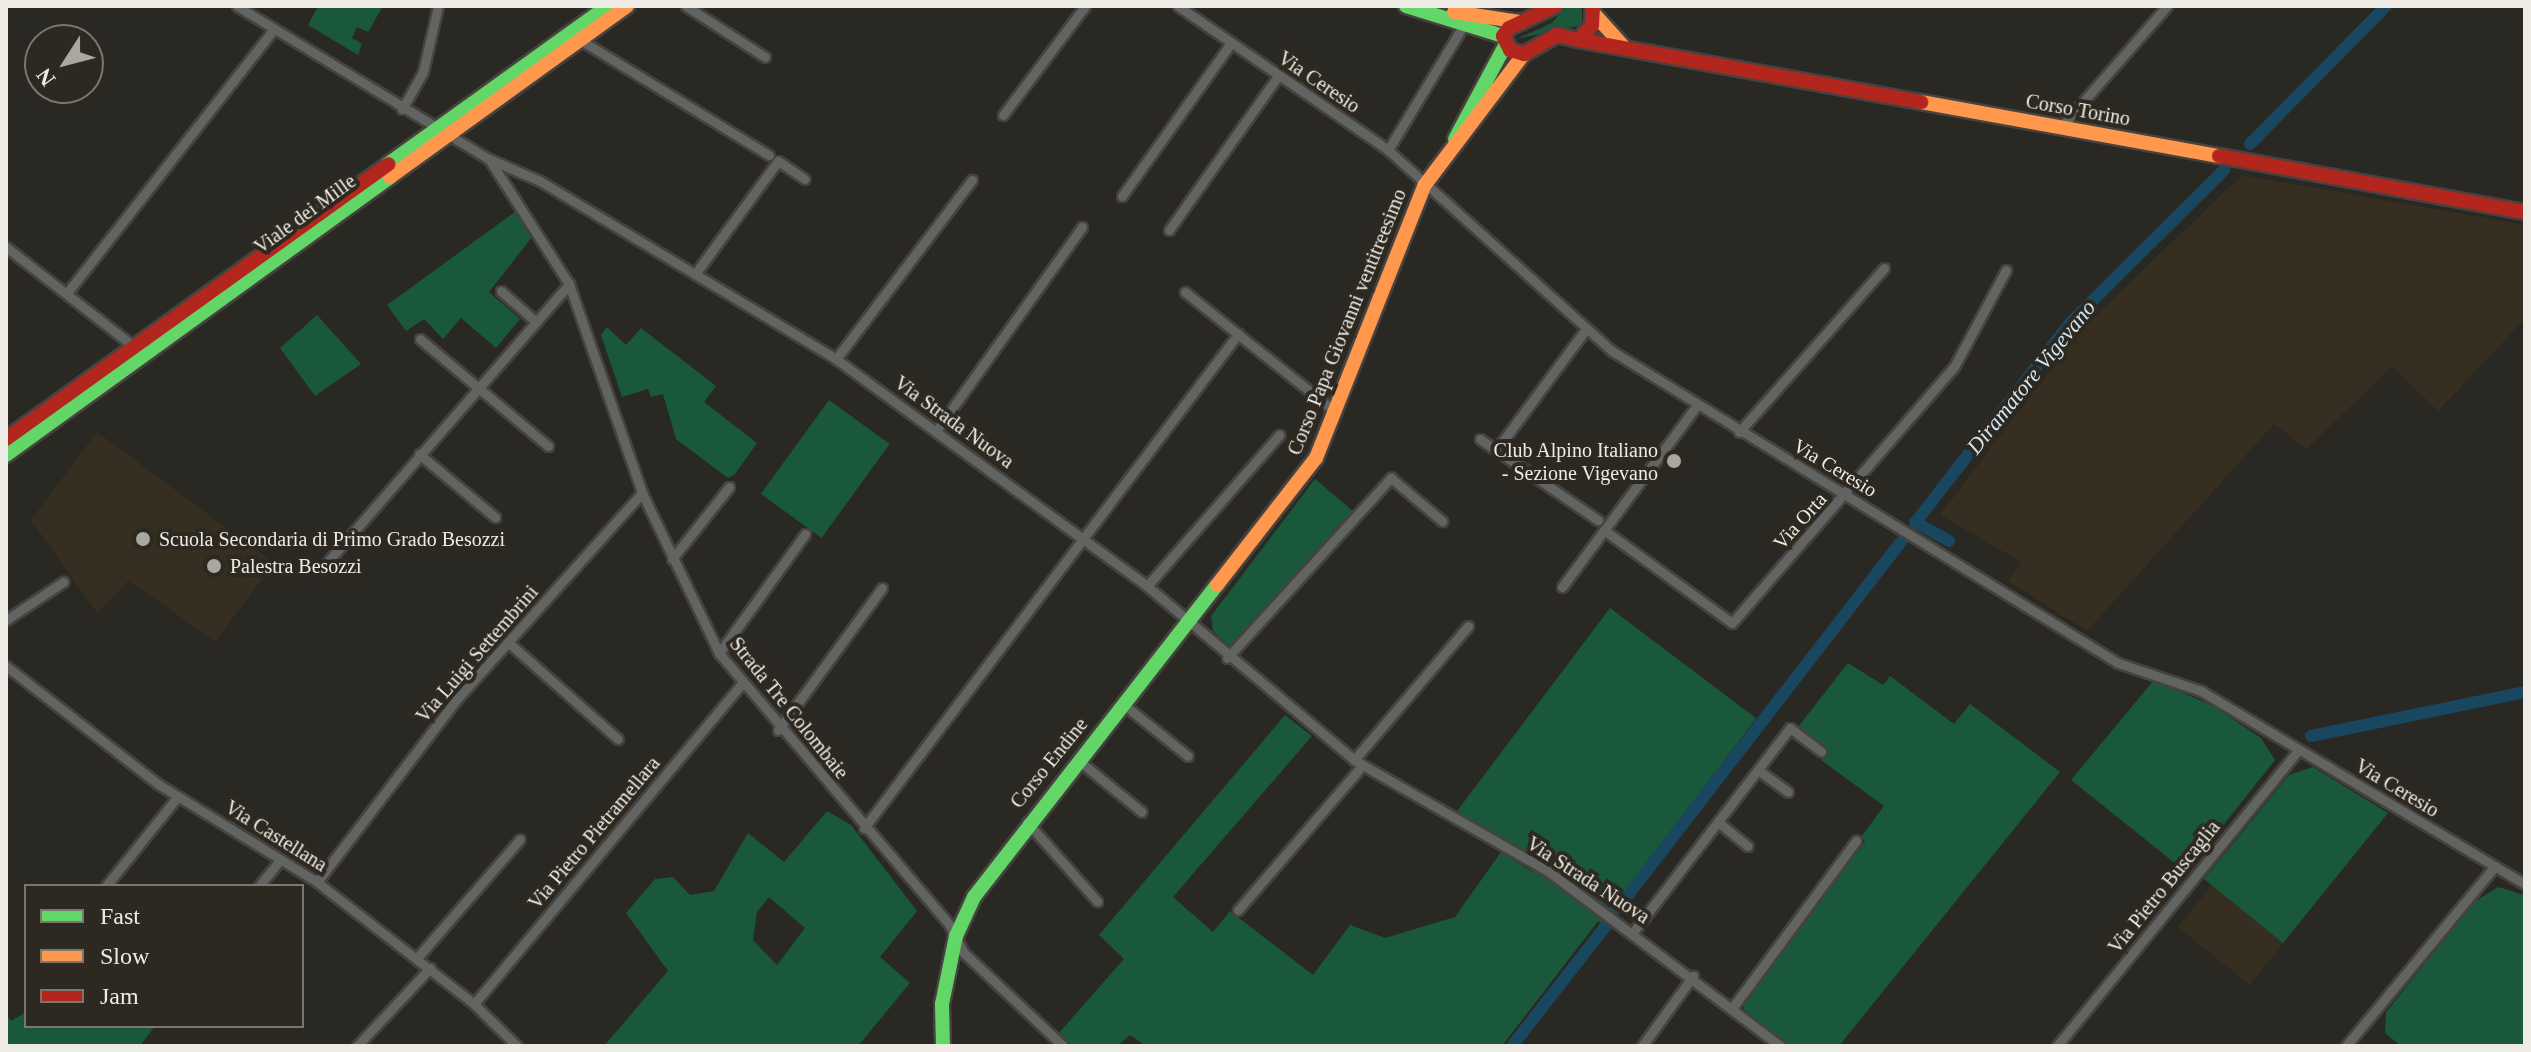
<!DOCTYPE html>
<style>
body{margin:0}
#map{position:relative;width:2531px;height:1052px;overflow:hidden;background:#2a2823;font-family:Georgia,serif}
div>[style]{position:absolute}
.built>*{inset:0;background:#352e21;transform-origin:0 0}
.green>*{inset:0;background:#19583a;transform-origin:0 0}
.canal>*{height:12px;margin:-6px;padding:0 6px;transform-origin:6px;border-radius:6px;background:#1a4760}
.roads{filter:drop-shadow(2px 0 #45423f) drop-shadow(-2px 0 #45423f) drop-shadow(0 2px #45423f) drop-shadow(0 -2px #45423f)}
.street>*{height:9px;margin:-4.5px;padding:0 4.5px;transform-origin:4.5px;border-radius:4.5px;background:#626462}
.fast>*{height:14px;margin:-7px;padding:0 7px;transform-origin:7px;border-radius:7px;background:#63d668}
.slow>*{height:14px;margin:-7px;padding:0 7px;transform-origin:7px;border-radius:7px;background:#ff974d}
.jam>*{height:14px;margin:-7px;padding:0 7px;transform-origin:7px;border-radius:7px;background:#b3261e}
.dots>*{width:22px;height:22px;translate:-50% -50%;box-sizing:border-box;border:4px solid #2d2920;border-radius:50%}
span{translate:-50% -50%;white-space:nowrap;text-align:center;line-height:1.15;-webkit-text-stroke:8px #2d2920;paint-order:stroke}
.street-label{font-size:20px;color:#eeebe5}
.poi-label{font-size:20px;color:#eeebe5}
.right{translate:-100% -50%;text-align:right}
.left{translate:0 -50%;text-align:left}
.water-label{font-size:22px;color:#d1e6f4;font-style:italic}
.frame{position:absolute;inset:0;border:8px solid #eeebe5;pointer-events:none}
.legend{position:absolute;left:24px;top:884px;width:280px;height:144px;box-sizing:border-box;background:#2d2920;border:2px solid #7a776f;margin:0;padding:10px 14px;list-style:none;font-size:24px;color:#eeebe5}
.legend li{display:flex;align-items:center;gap:16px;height:40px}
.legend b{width:40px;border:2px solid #7a776f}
.north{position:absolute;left:24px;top:24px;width:80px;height:80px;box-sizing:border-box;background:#2d2920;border:2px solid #7a776f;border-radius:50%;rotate:234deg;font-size:22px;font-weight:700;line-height:32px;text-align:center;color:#eeebe5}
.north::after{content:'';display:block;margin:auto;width:28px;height:36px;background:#a9a7a1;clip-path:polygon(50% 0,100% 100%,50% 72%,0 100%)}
</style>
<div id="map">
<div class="built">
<i style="clip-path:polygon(2242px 175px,2525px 225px,2525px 319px,2438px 411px,2392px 366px,2307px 449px,2274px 424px,2087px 631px,2008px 581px,2021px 562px,1940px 515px,2079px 332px)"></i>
<i style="clip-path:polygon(97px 432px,274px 563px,215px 642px,129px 580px,97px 613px,31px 520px)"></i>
<i style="left:2212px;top:885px;width:92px;height:54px;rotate:39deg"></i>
</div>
<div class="green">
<i style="clip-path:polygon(318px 6px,383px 6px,368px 32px,357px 27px,352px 38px,362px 44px,358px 55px,308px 25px)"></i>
<i style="clip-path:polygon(1566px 6px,1582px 7px,1582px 25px,1516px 39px,1552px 23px)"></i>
<i style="clip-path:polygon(519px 209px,532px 237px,489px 292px,520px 319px,496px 348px,461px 318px,443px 339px,424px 319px,406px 331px,387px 305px)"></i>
<i style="clip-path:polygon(317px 315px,361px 364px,315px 396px,280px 348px)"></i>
<i style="clip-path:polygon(607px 327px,626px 345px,641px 328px,716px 386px,704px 402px,757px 443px,735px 474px,728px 478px,676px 439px,663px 394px,651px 397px,648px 389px,622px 397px,601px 335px)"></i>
<i style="left:829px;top:400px;width:75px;height:116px;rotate:36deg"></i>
<i style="clip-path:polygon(1315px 479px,1354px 512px,1234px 650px,1213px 631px,1211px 616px)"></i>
<i style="left:1610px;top:608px;width:183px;height:257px;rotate:37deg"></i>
<i style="clip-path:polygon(1848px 663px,1883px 685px,1890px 676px,1954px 724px,1970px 704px,2060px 772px,1839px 1046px,1787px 1046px,1744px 1009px,1743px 998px,1865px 842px,1861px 837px,1884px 806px,1821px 760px,1827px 750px,1798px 727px)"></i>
<i style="clip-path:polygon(2154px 680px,2213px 706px,2261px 738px,2275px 760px,2186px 872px,2071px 780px)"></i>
<i style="clip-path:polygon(1285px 715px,1312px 736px,1173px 897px,1213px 932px,1230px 911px,1313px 975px,1350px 925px,1385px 938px,1455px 917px,1501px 852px,1602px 916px,1502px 1046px,1146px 1046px,1130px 1035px,1117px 1046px,1072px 1046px,1058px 1034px,1124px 959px,1099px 935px)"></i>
<i style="clip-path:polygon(2313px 767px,2388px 813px,2283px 943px,2204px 879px,2289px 775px)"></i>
<i style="clip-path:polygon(evenodd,827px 811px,851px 825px,917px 911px,880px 957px,910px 983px,858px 1046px,604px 1046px,668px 971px,626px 913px,655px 879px,673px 877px,690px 895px,714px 891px,748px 833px,784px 862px,827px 811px,769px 897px,805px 928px,777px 965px,753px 940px,757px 912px,769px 897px)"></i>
<i style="clip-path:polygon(2498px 887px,2525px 895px,2525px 1046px,2401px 1046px,2385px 1033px,2386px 1012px,2474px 902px)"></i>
<i style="clip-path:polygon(26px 1012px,26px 1026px,155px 1026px,140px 1046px,6px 1046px,6px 1014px,11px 1021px)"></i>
</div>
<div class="canal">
<i style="left:2250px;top:144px;width:194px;rotate:-45.4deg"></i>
<i style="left:1915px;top:522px;width:39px;rotate:29deg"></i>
<i style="left:1915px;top:523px;width:254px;rotate:-52.2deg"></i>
<i style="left:2071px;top:322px;width:216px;rotate:-44.8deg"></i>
<i style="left:2311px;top:736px;width:218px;rotate:-11.6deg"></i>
<i style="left:1618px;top:908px;width:469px;rotate:-52.3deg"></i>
<i style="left:1512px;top:1046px;width:157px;rotate:-52deg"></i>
</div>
<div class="roads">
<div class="street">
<i style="left:237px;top:6px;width:295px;rotate:31.3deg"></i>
<i style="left:489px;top:159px;width:148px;rotate:57.4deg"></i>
<i style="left:569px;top:284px;width:221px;rotate:70.7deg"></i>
<i style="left:642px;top:493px;width:178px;rotate:64.3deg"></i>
<i style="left:719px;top:653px;width:355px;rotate:49.7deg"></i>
<i style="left:949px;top:924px;width:31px;rotate:63deg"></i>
<i style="left:963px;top:952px;width:137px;rotate:43.2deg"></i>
<i style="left:686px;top:6px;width:94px;rotate:32.8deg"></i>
<i style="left:1178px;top:6px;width:255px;rotate:34.4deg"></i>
<i style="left:1388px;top:150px;width:301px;rotate:41.9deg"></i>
<i style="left:1612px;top:351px;width:594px;rotate:31.66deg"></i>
<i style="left:2118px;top:663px;width:88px;rotate:18.6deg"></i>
<i style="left:2201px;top:691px;width:377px;rotate:30.8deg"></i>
<i style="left:577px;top:38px;width:225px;rotate:31.4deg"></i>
<i style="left:402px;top:109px;width:43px;rotate:-60.4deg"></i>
<i style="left:423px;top:72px;width:68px;rotate:-77.2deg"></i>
<i style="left:1003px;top:115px;width:136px;rotate:-53deg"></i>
<i style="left:2061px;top:127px;width:161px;rotate:-48.8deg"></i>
<i style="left:1388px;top:150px;width:151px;rotate:-58.8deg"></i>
<i style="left:489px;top:159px;width:56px;rotate:23.3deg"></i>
<i style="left:540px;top:181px;width:345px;rotate:31deg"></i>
<i style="left:836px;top:359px;width:385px;rotate:36.1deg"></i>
<i style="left:1147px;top:586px;width:270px;rotate:40deg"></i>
<i style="left:1354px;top:760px;width:224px;rotate:29.8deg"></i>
<i style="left:1548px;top:871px;width:291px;rotate:37deg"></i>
<i style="left:1122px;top:196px;width:188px;rotate:-54.5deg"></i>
<i style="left:1169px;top:230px;width:189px;rotate:-54.7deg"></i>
<i style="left:6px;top:247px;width:161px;rotate:37.9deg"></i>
<i style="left:695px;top:274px;width:140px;rotate:-53.7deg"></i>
<i style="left:778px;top:161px;width:32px;rotate:34deg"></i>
<i style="left:501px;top:291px;width:44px;rotate:41.3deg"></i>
<i style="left:1185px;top:292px;width:193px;rotate:38.5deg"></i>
<i style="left:67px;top:293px;width:335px;rotate:-51.9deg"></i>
<i style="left:1586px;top:329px;width:151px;rotate:126.6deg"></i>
<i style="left:1496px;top:450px;width:124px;rotate:34.5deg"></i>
<i style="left:420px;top:339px;width:167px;rotate:39.9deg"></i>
<i style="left:836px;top:359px;width:225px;rotate:-52.8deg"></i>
<i style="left:936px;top:431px;width:251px;rotate:-54.4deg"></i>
<i style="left:1739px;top:432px;width:219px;rotate:-48.5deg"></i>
<i style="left:1480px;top:439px;width:19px;rotate:35deg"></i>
<i style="left:419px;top:454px;width:99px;rotate:39.7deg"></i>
<i style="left:1604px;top:530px;width:158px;rotate:36deg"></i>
<i style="left:1732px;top:623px;width:339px;rotate:-49.1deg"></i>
<i style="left:1954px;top:367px;width:110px;rotate:-61.8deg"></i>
<i style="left:672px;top:559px;width:92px;rotate:-51.6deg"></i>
<i style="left:324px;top:566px;width:374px;rotate:-49deg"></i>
<i style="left:1147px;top:586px;width:201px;rotate:-48.8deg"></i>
<i style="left:1562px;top:587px;width:227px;rotate:-53.4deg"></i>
<i style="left:6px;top:620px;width:69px;rotate:-33.7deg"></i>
<i style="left:509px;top:643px;width:145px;rotate:41.4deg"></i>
<i style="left:719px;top:653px;width:147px;rotate:-54.1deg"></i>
<i style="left:1227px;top:658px;width:244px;rotate:-47.7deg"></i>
<i style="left:1391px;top:478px;width:67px;rotate:40.1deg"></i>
<i style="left:6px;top:666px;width:192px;rotate:37.8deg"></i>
<i style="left:158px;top:784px;width:187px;rotate:31.6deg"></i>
<i style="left:317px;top:882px;width:199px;rotate:37.8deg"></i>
<i style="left:474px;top:1004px;width:60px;rotate:44.3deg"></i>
<i style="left:1123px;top:704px;width:83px;rotate:38.7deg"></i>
<i style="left:778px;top:730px;width:176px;rotate:-53.8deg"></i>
<i style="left:1078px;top:760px;width:82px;rotate:39.1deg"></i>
<i style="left:1354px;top:760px;width:176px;rotate:-49.6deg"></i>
<i style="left:1758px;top:770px;width:37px;rotate:36deg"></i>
<i style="left:1027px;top:822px;width:106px;rotate:48.5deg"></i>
<i style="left:1718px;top:822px;width:38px;rotate:39deg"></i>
<i style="left:864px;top:828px;width:620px;rotate:-52.87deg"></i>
<i style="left:317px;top:882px;width:230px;rotate:-52.6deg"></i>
<i style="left:457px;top:699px;width:277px;rotate:-48.1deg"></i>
<i style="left:106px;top:886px;width:115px;rotate:-51.3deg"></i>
<i style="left:259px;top:886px;width:33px;rotate:-51deg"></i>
<i style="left:1238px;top:910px;width:190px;rotate:-49.3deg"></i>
<i style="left:1634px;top:931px;width:256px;rotate:-52.5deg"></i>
<i style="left:1790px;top:728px;width:39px;rotate:37deg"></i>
<i style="left:417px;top:958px;width:157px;rotate:-49.1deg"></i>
<i style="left:474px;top:1004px;width:416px;rotate:-50.1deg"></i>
<i style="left:1733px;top:1007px;width:207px;rotate:-53.5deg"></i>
<i style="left:357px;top:1046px;width:107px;rotate:-46.9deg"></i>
<i style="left:1642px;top:1046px;width:87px;rotate:-53.9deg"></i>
<i style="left:2057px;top:1046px;width:381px;rotate:-50.8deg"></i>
<i style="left:2346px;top:1046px;width:232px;rotate:-50.4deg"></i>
</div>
<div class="fast">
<i style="left:1406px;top:6px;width:102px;rotate:17.2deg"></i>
<i style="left:1455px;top:139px;width:108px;rotate:-61.8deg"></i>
<i style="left:388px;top:164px;width:271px;rotate:-35.7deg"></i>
<i style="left:6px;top:455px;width:474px;rotate:-35.9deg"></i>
<i style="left:943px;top:1046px;width:42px;rotate:-91.4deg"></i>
<i style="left:942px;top:1004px;width:69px;rotate:-78.4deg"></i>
<i style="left:956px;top:936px;width:43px;rotate:-65.2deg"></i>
<i style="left:974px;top:897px;width:395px;rotate:-52.1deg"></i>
</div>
<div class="slow">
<i style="left:1454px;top:12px;width:68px;rotate:8.5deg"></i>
<i style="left:1596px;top:16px;width:40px;rotate:48deg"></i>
<i style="left:1921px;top:102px;width:303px;rotate:10.3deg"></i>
<i style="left:390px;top:177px;width:292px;rotate:-35.8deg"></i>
<i style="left:1217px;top:585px;width:161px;rotate:-52.1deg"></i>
<i style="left:1316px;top:458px;width:293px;rotate:-68.3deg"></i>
<i style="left:1424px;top:186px;width:166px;rotate:-52.9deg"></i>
</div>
<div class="jam">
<i style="left:1555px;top:6px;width:51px;rotate:154.4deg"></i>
<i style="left:1509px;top:28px;width:10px;rotate:127deg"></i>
<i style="left:1503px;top:36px;width:16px;rotate:63deg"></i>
<i style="left:1510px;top:50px;width:15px;rotate:16deg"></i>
<i style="left:1524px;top:54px;width:38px;rotate:-30deg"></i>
<i style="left:1557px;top:35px;width:23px;rotate:13deg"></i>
<i style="left:1579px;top:40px;width:20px;rotate:-49deg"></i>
<i style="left:1592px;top:25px;width:19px;rotate:-87deg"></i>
<i style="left:1579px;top:40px;width:348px;rotate:10.3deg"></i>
<i style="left:2219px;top:156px;width:311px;rotate:10.4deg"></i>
<i style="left:6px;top:439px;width:471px;rotate:-35.7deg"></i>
</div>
</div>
<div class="dots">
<i style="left:1674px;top:461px;background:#a9a7a1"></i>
<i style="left:143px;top:539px;background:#a9a7a1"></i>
<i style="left:214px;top:566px;background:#a9a7a1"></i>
</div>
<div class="street-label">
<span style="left:1319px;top:82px;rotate:34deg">Via Ceresio</span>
<span style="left:2078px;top:110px;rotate:10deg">Corso Torino</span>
<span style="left:305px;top:214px;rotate:-36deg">Viale dei Mille</span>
<span style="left:1347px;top:322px;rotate:-68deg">Corso Papa Giovanni ventitreesimo</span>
<span style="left:954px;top:422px;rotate:36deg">Via Strada Nuova</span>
<span style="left:1835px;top:468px;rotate:31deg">Via Ceresio</span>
<span style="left:1800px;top:521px;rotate:-48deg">Via Orta</span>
<span style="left:477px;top:654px;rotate:-49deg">Via Luigi Settembrini</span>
<span style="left:789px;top:708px;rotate:51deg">Strada Tre Colombaie</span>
<span style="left:1049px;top:763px;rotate:-51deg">Corso Endine</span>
<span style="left:2397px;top:788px;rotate:31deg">Via Ceresio</span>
<span style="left:594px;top:833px;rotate:-50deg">Via Pietro Pietramellara</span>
<span style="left:276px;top:836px;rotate:32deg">Via Castellana</span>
<span style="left:1588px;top:880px;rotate:33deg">Via Strada Nuova</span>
<span style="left:2164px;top:887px;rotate:-51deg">Via Pietro Buscaglia</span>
</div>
<div class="poi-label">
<span class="right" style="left:1658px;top:462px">Club Alpino Italiano<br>- Sezione Vigevano</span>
<span class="left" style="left:159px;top:539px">Scuola Secondaria di Primo Grado Besozzi</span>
<span class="left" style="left:230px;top:566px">Palestra Besozzi</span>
</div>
<div class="water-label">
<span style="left:2031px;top:377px;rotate:-51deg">Diramatore Vigevano</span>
</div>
<div class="frame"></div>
<ul class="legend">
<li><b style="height:10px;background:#63d668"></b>Fast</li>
<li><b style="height:10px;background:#ff974d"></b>Slow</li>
<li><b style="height:10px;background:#b3261e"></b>Jam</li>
</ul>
<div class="north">N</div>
</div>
